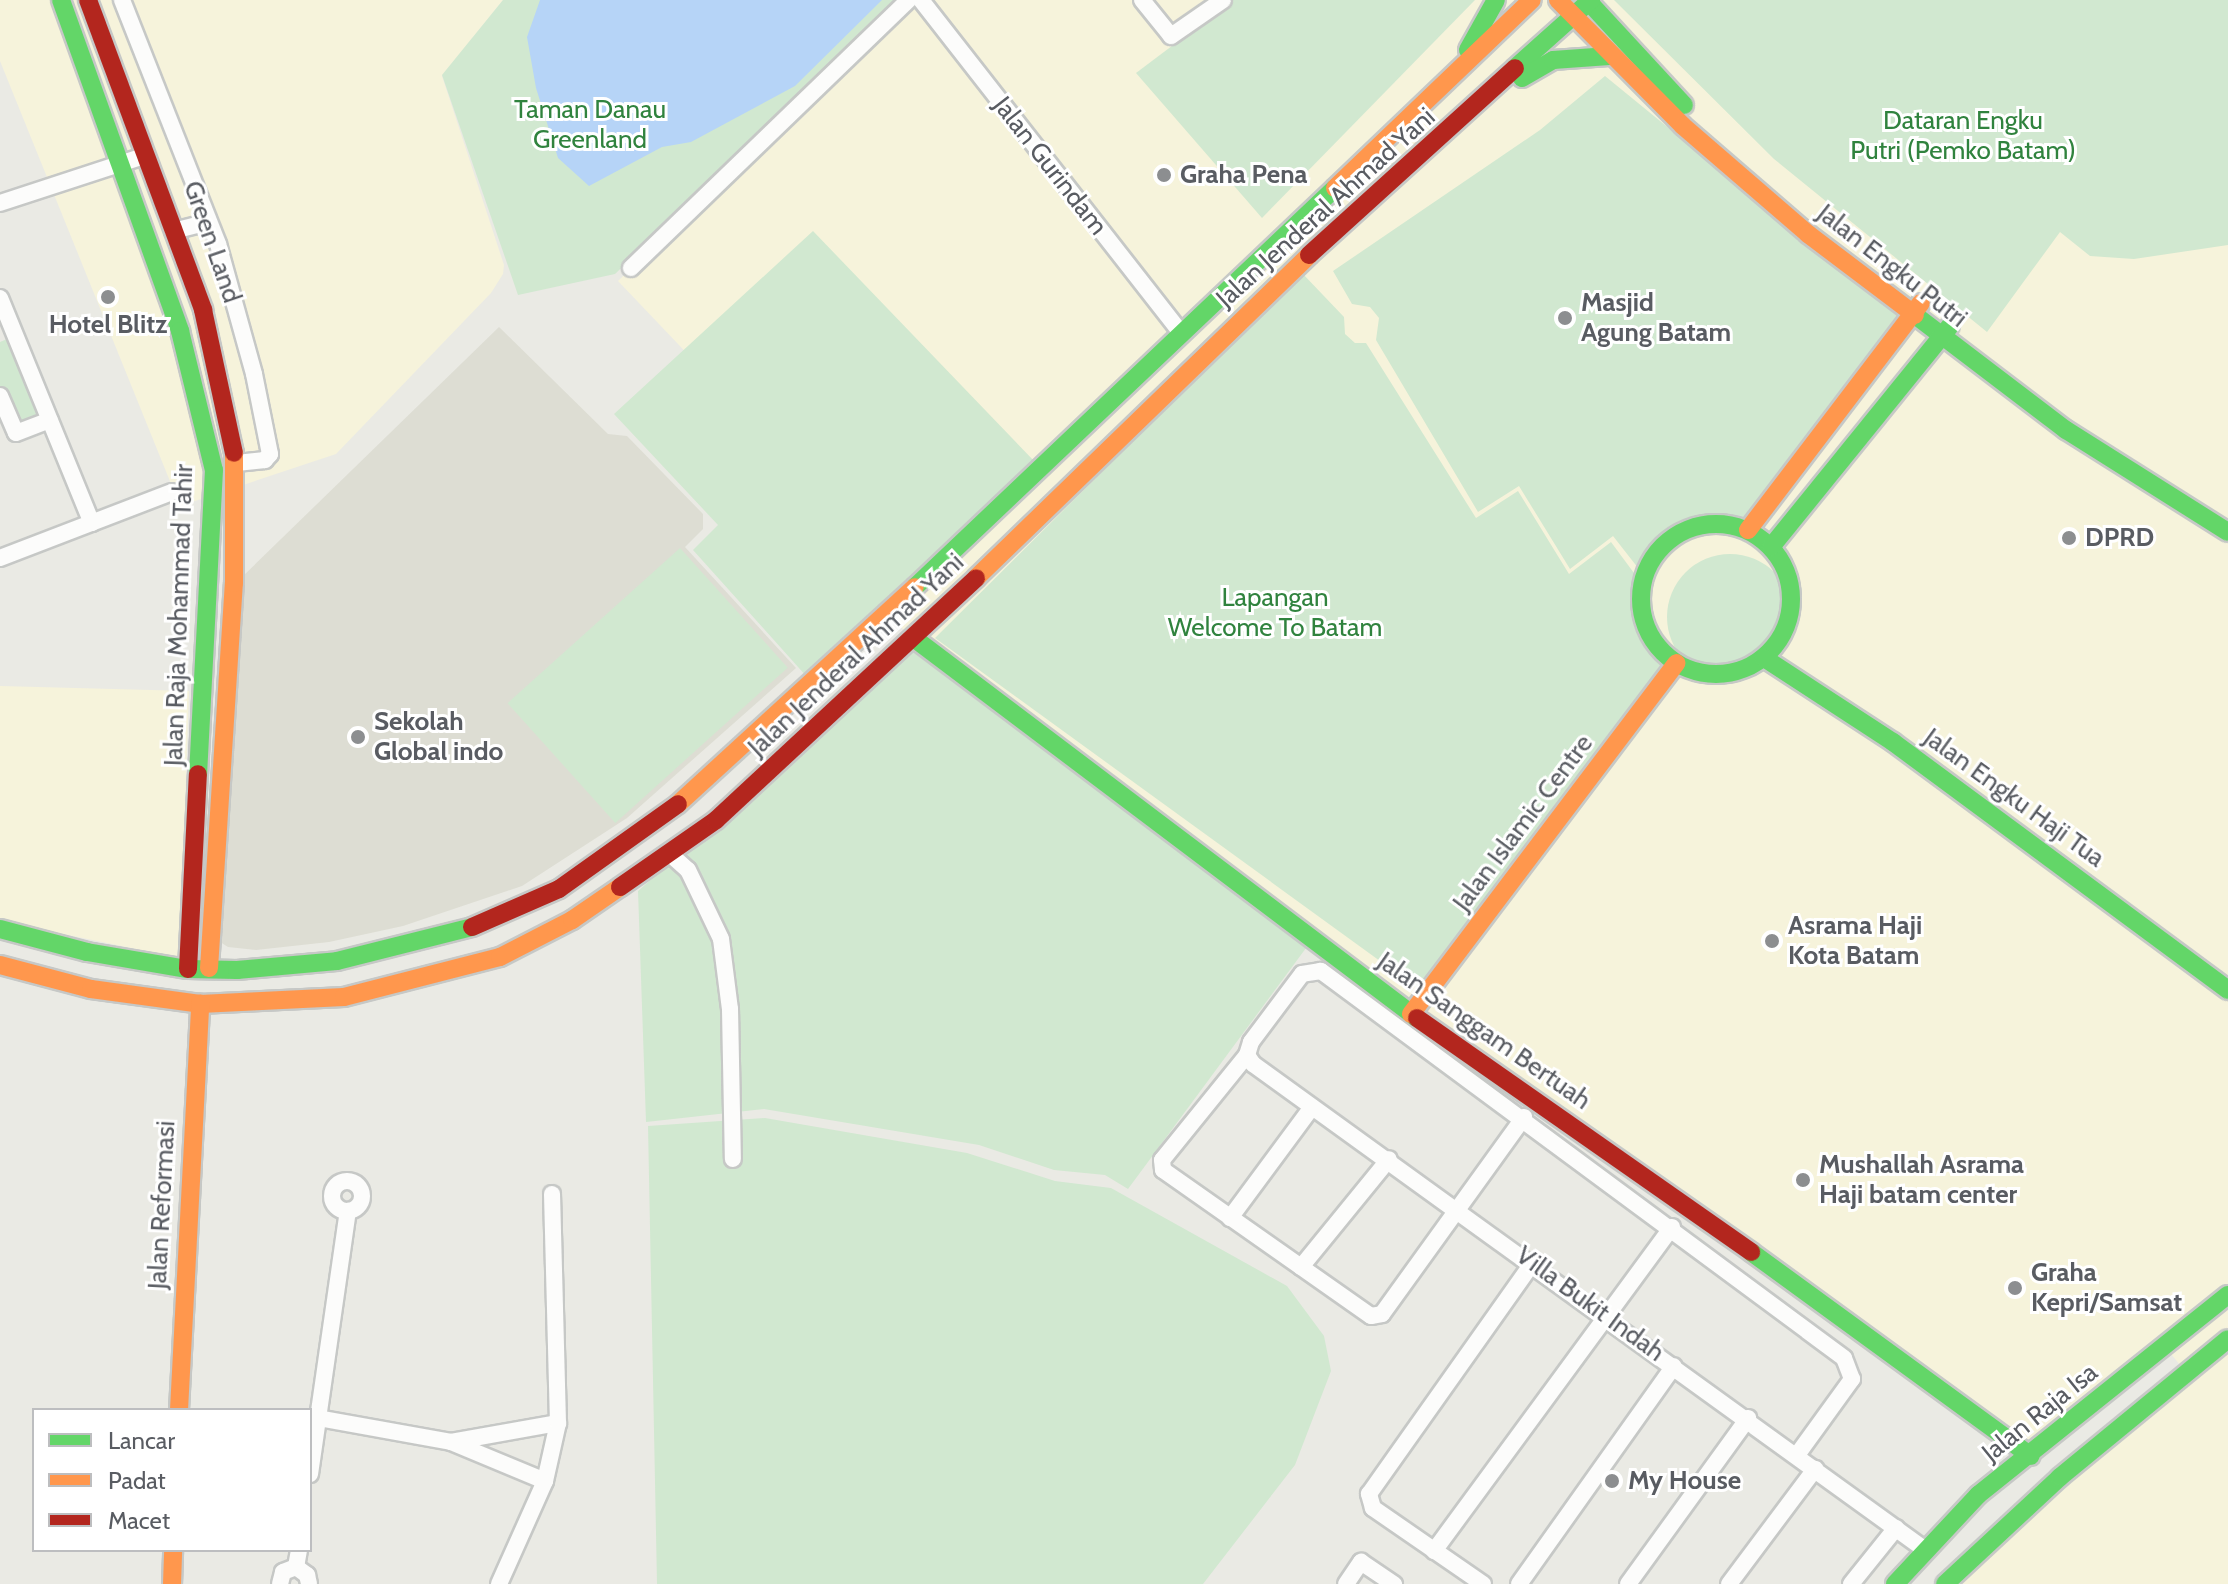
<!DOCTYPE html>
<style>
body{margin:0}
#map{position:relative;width:2228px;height:1584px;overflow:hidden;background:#eaeae4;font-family:Cabin,sans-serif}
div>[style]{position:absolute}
.commercial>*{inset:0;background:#f6f3db}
.education>*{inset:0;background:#ddddd3}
.green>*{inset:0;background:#d1e8d0;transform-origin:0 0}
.round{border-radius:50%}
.water>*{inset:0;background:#b6d4f7}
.roads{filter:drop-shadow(2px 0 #c6c8c6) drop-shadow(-2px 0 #c6c8c6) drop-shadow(0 2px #c6c8c6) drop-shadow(0 -2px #c6c8c6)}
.street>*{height:16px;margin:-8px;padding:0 8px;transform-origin:8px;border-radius:8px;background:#fcfcfb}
.street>.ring{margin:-8px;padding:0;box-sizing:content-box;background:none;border:16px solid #fcfcfb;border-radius:50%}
.fast>*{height:18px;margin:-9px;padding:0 9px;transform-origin:9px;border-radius:9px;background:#63d668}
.fast>.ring{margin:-9px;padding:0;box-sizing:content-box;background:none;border:18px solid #63d668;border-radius:50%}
.slow>*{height:18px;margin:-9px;padding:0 9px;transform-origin:9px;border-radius:9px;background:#ff974d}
.jam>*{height:18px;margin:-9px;padding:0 9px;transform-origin:9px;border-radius:9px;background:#b3261e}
.dots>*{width:22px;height:22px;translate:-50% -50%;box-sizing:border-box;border:4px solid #fff;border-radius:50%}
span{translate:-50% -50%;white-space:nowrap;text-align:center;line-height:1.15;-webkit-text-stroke:6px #fff;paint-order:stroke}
.park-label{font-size:26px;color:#30833e}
.street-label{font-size:26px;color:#595c62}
.poi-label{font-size:26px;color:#595c62;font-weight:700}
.left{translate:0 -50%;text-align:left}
.legend{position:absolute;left:32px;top:1408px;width:280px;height:144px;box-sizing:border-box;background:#fff;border:2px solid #bdbec0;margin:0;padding:10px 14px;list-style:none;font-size:24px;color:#595c62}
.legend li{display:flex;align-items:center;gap:16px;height:40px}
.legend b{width:40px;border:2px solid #bdbec0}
</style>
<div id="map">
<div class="commercial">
<i style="clip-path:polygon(0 0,503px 0,442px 76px,504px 265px,503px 274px,491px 293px,336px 454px,180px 506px,0 61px)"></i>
<i style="clip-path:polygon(909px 0,2228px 0,2228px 1584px,1945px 1584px,2186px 1372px,2166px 1348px,2031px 1456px,915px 639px,849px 584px,880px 556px,618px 281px)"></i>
<i style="clip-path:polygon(0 686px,189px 691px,180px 958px,0 921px)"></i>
</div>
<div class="education">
<i style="clip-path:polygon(499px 327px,608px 434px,627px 436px,703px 514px,703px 529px,685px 547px,796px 668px,627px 818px,522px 886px,403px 926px,329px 942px,256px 950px,228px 947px,217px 940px,242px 577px)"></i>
</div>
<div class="green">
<i style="clip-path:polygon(503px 0,903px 0,615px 274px,518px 295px,442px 75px)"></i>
<i style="clip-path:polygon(1233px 0,1475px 0,1262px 218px,1136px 73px)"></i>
<i style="clip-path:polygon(1614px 0,2228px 0,2228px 245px,2134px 259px,2090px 256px,2060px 232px,1987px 332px,1774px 159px)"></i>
<i style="clip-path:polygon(1605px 76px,1905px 321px,1751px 522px,1698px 520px,1652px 551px,1642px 573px,1613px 536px,1570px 569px,1519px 486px,1478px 512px,1376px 340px,1379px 318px,1370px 307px,1352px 304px,1333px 271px,1540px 130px)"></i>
<i style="clip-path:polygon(813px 231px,1035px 462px,807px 677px,693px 550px,718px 525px,614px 414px)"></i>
<i style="clip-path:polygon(1302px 273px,1344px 317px,1345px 334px,1355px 343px,1366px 343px,1476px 518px,1518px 491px,1569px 574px,1611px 542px,1648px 592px,1651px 640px,1677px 676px,1431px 998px,935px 638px)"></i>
<i style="clip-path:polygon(12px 337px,45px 417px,17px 428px,0 387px,0 342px)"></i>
<i style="left:680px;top:548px;width:161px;height:232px;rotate:48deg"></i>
<i class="round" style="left:1667px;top:554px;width:126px;height:126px"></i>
<i style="clip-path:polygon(913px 650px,1309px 944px,1128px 1189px,1105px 1175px,1054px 1170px,979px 1145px,764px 1109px,646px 1122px,638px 891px)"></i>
<i style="clip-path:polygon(765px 1118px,967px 1153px,1055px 1181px,1111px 1188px,1287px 1286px,1324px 1336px,1331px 1371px,1295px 1465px,1203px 1584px,657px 1584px,648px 1126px)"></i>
</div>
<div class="water">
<i style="clip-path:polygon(540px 0,882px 0,795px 86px,691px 142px,662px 147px,589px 186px,558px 158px,536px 88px,527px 37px)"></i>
</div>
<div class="roads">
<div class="street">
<i style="left:122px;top:0;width:262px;rotate:68.5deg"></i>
<i style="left:218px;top:244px;width:135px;rotate:74.5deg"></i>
<i style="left:254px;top:374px;width:82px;rotate:78.7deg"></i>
<i style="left:270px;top:454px;width:8px;rotate:130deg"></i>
<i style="left:265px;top:460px;width:31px;rotate:174deg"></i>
<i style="left:921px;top:0;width:420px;rotate:52deg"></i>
<i style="left:1142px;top:0;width:46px;rotate:51.1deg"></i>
<i style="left:1171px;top:36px;width:63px;rotate:-34.7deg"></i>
<i style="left:0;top:203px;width:151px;rotate:-18.1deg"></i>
<i style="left:173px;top:231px;width:37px;rotate:-14deg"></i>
<i style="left:631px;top:268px;width:386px;rotate:-44deg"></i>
<i style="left:0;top:298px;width:243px;rotate:67.8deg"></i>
<i style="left:0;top:396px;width:40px;rotate:66.6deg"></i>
<i style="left:16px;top:433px;width:36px;rotate:-21deg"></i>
<i style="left:0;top:558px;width:184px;rotate:-21deg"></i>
<i style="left:670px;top:854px;width:24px;rotate:42deg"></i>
<i style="left:688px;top:870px;width:76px;rotate:64.4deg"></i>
<i style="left:721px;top:939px;width:71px;rotate:82.7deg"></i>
<i style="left:730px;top:1009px;width:150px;rotate:88.9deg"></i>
<i style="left:1247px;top:1055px;width:135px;rotate:129deg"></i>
<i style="left:1162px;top:1160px;width:10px;rotate:84deg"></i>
<i style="left:1163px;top:1170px;width:254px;rotate:35.1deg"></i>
<i style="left:1371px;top:1316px;width:11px;rotate:-10deg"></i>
<i style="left:1382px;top:1314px;width:243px;rotate:-54.2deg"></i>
<i class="ring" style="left:332px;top:1181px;width:14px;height:14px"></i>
<i style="left:1230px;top:1218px;width:138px;rotate:-53.5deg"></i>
<i style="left:1301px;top:1267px;width:139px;rotate:-50.8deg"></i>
<i style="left:318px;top:1418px;width:135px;rotate:10.2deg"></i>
<i style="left:1797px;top:1455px;width:94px;rotate:-54.1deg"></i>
<i style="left:1852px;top:1379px;width:22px;rotate:-111deg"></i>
<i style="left:1844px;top:1358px;width:651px;rotate:-143.5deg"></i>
<i style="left:1321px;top:971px;width:19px;rotate:171deg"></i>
<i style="left:1302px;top:974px;width:85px;rotate:126.9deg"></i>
<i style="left:1251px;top:1042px;width:14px;rotate:107deg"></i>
<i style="left:1247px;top:1055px;width:11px;rotate:56deg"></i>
<i style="left:1253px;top:1064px;width:828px;rotate:35.86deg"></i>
<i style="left:310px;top:1474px;width:266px;rotate:-81.8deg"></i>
<i style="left:545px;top:1481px;width:102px;rotate:-157.5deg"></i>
<i style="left:451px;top:1442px;width:109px;rotate:-10.1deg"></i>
<i style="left:1434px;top:1551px;width:402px;rotate:-53.7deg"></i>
<i style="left:296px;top:1567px;width:17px;rotate:-80deg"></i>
<i style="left:280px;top:1584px;width:12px;rotate:-76deg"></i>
<i style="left:283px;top:1572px;width:14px;rotate:-21deg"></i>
<i style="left:296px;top:1567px;width:14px;rotate:36deg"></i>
<i style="left:307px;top:1575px;width:9px;rotate:77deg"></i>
<i style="left:499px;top:1584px;width:113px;rotate:-65.9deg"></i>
<i style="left:545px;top:1481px;width:59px;rotate:-77.4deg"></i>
<i style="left:558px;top:1423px;width:229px;rotate:-91.5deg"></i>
<i style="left:1346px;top:1584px;width:27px;rotate:-56deg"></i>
<i style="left:1361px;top:1562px;width:40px;rotate:34deg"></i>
<i style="left:1483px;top:1584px;width:134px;rotate:-145.4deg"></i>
<i style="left:1373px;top:1508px;width:15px;rotate:-106deg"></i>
<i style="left:1369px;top:1494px;width:284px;rotate:-54.7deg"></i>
<i style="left:1519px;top:1584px;width:267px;rotate:-54.6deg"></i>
<i style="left:1628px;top:1584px;width:205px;rotate:-54.1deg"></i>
<i style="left:1729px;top:1584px;width:144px;rotate:-53.2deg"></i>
<i style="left:1851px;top:1584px;width:72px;rotate:-51.2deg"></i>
</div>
<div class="fast">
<i style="left:61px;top:0;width:352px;rotate:70.2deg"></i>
<i style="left:180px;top:331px;width:143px;rotate:76.3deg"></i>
<i style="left:214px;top:470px;width:304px;rotate:93deg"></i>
<i style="left:1587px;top:0;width:143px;rotate:47.3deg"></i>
<i style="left:1468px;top:50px;width:57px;rotate:-60.8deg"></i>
<i style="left:1515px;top:68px;width:102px;rotate:-41.8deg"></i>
<i style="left:1522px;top:78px;width:36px;rotate:-30deg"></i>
<i style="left:1553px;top:60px;width:56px;rotate:-4.1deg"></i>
<i style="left:1915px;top:315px;width:190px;rotate:37.3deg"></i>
<i style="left:2066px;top:430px;width:191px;rotate:32.2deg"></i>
<i class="ring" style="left:1641px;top:524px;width:132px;height:132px"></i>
<i style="left:1771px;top:547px;width:284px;rotate:-51deg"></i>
<i style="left:915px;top:587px;width:579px;rotate:-43.53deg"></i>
<i style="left:915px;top:639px;width:629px;rotate:37.05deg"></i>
<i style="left:1764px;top:658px;width:154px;rotate:33.1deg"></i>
<i style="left:1893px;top:742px;width:417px;rotate:36.5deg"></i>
<i style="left:0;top:929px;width:90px;rotate:14.8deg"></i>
<i style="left:87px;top:952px;width:102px;rotate:9.6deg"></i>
<i style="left:188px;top:969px;width:49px;rotate:1.2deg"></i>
<i style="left:237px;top:970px;width:100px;rotate:-5.1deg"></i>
<i style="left:337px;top:961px;width:139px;rotate:-14.1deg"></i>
<i style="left:1751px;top:1252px;width:346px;rotate:36.1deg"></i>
<i style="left:1895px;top:1584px;width:122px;rotate:-47deg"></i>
<i style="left:1978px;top:1495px;width:320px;rotate:-38.7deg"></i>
<i style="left:1945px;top:1584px;width:157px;rotate:-42.9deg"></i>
<i style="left:2060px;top:1477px;width:217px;rotate:-39.4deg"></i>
</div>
<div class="slow">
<i style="left:1558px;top:0;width:177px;rotate:45.2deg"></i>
<i style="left:1683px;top:126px;width:165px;rotate:40.8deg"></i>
<i style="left:1808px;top:234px;width:134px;rotate:37.1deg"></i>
<i style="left:1335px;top:188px;width:272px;rotate:-43.7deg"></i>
<i style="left:1748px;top:530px;width:285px;rotate:-52.7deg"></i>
<i style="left:976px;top:578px;width:464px;rotate:-44.1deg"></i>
<i style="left:678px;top:804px;width:321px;rotate:-42.5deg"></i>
<i style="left:0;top:965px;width:94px;rotate:14.8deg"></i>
<i style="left:91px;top:989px;width:110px;rotate:7.8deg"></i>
<i style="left:200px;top:1004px;width:144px;rotate:-2.8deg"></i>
<i style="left:344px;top:997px;width:161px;rotate:-14.4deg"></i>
<i style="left:500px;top:957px;width:81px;rotate:-27.2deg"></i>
<i style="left:572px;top:920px;width:58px;rotate:-34.5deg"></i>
<i style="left:209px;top:968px;width:386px;rotate:-86.3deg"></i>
<i style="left:234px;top:583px;width:130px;rotate:-90deg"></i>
<i style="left:1411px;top:1014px;width:440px;rotate:-52.9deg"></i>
<i style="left:179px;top:1410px;width:407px;rotate:-87deg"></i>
<i style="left:172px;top:1584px;width:34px;rotate:-88deg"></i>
</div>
<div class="jam">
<i style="left:88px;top:0;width:331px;rotate:69.6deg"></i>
<i style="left:203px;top:310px;width:146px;rotate:77.8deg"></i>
<i style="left:1309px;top:255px;width:278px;rotate:-42.2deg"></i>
<i style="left:620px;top:887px;width:117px;rotate:-34.9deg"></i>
<i style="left:716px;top:820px;width:355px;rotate:-42.9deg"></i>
<i style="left:472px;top:927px;width:95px;rotate:-23.6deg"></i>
<i style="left:559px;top:889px;width:146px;rotate:-35.5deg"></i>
<i style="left:188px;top:969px;width:195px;rotate:-87.1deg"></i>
<i style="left:1417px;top:1018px;width:408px;rotate:35deg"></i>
</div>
</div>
<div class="dots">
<i style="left:1164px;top:175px;background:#8c8e90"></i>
<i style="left:108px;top:297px;background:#8c8e90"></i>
<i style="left:1565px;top:318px;background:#8c8e90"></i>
<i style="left:2069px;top:538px;background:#8c8e90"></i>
<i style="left:358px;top:737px;background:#8c8e90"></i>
<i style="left:1772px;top:941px;background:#8c8e90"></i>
<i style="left:1803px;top:1180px;background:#8c8e90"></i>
<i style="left:2015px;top:1288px;background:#8c8e90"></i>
<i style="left:1612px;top:1481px;background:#8c8e90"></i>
</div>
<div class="park-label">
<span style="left:590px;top:125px">Taman Danau<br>Greenland</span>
<span style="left:1963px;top:136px">Dataran Engku<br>Putri (Pemko Batam)</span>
<span style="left:1275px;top:613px">Lapangan<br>Welcome To Batam</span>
</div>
<div class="street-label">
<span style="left:1050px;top:166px;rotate:52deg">Jalan Gurindam</span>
<span style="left:1326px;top:208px;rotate:-42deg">Jalan Jenderal Ahmad Yani</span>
<span style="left:212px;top:242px;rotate:71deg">Green Land</span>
<span style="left:1892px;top:266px;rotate:38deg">Jalan Engku Putri</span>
<span style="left:179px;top:615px;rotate:-88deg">Jalan Raja Mohammad Tahir</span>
<span style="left:856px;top:655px;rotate:-43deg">Jalan Jenderal Ahmad Yani</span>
<span style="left:2014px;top:798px;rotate:36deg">Jalan Engku Haji Tua</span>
<span style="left:1523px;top:823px;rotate:-53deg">Jalan Islamic Centre</span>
<span style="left:1484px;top:1031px;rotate:35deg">Jalan Sanggam Bertuah</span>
<span style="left:162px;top:1205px;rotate:-87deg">Jalan Reformasi</span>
<span style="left:1590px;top:1304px;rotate:36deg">Villa Bukit Indah</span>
<span style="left:2040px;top:1413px;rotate:-39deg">Jalan Raja Isa</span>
</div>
<div class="poi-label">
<span class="left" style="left:1180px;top:175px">Graha Pena</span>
<span class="left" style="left:1581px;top:318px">Masjid<br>Agung Batam</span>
<span style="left:108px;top:325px">Hotel Blitz</span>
<span class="left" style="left:2085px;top:538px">DPRD</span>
<span class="left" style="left:374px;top:737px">Sekolah<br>Global indo</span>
<span class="left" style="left:1788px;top:941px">Asrama Haji<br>Kota Batam</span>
<span class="left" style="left:1819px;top:1180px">Mushallah Asrama<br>Haji batam center</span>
<span class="left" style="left:2031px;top:1288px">Graha<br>Kepri/Samsat</span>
<span class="left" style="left:1628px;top:1481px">My House</span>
</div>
<ul class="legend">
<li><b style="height:10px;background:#63d668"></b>Lancar</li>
<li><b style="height:10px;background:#ff974d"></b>Padat</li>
<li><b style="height:10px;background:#b3261e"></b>Macet</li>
</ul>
</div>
